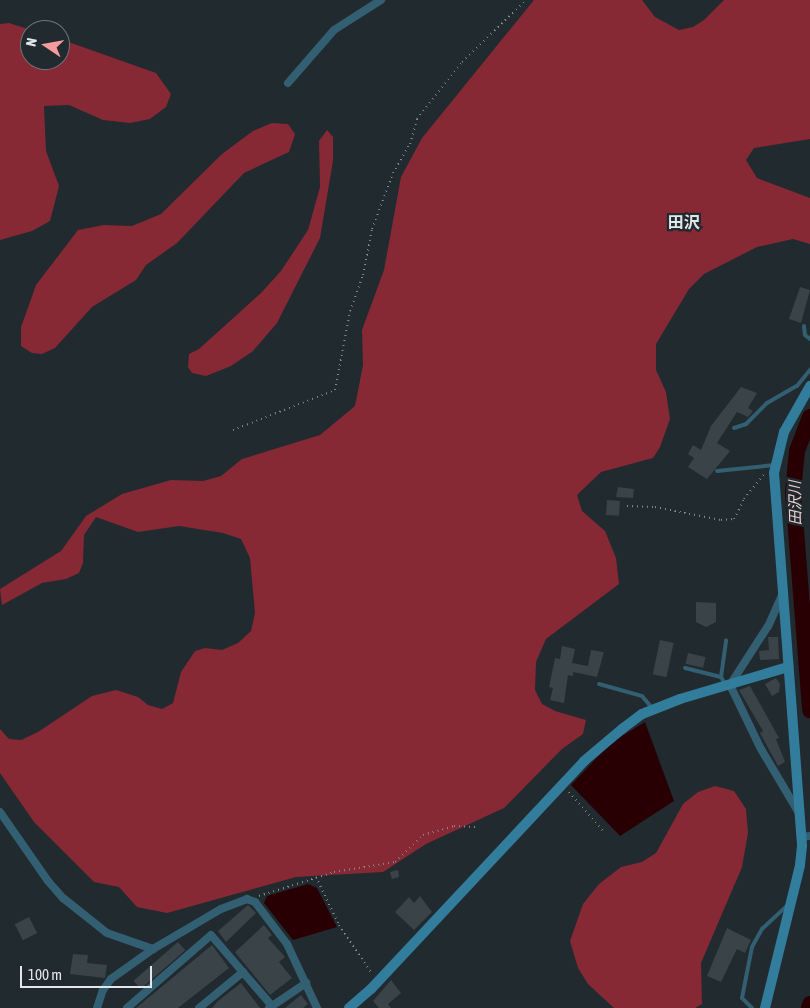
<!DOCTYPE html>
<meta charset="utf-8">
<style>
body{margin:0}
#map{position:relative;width:810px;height:1008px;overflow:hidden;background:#212a2e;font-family:"Asap Condensed","Noto Sans JP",sans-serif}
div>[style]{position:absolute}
.forest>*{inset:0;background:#872835}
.water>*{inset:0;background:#280004}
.river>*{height:16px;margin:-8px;padding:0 8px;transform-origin:8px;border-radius:8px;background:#280004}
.building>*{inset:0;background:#3a4348;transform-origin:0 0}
.path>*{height:2px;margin-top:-1px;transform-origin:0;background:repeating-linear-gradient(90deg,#82898c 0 1px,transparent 0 5px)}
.lane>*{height:4px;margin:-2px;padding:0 2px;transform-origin:2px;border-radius:2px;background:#335f72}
.street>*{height:8px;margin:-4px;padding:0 4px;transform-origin:4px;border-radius:4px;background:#335f72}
.secondary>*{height:10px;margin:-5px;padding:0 5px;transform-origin:5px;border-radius:5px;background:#327c9c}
span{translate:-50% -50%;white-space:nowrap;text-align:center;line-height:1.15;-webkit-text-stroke:4.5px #212a2e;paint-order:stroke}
.water-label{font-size:15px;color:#edd1d1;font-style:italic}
.quarter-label{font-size:16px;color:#e2e8ea;font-weight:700}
.north{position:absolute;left:20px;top:20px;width:50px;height:50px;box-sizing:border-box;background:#212a2e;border:1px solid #6e7679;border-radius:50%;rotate:282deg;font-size:14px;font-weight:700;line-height:20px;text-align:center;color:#e2e8ea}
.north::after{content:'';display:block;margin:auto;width:18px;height:22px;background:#f59b9e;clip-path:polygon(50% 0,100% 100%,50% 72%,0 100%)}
.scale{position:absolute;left:20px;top:966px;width:132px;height:22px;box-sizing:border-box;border:2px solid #e2e8ea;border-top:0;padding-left:6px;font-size:15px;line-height:18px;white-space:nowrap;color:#e2e8ea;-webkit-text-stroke:4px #212a2e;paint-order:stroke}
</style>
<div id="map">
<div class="forest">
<i style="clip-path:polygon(534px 0,642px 0,655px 17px,679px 30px,693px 27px,704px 20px,724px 0,810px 0,810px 139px,754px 148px,746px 160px,757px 178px,810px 198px,810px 244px,793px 239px,757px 247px,704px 274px,689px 289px,656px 344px,656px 370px,666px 392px,670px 419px,660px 447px,653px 458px,601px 472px,577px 495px,582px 511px,605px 531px,616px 558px,619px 584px,546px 639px,536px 662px,535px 690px,542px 704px,555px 711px,586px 720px,583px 734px,562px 749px,504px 808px,426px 844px,383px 872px,296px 877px,167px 913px,137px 907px,119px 887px,94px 882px,34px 822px,0 773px,0 729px,9px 739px,21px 740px,38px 732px,92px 696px,116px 690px,138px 697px,148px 705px,162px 709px,173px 703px,181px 672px,195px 651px,205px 648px,222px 650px,238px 643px,251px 631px,255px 613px,250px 558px,241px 539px,223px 533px,179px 526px,138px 532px,96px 517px,84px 535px,83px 563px,79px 573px,66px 579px,42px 583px,2px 605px,0 589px,61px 551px,86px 516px,122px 494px,171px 480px,203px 481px,221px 476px,242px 459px,320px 435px,355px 406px,363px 365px,362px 330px,384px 270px,401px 177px,422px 138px)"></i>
<i style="clip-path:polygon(9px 23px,31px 30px,30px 60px,60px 60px,60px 39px,156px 73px,171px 94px,166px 107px,150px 119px,130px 123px,103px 120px,69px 105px,44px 106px,46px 151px,59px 186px,50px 221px,32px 231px,0 240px,0 24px)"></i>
<i style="clip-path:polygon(272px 123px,288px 124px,295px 134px,289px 152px,244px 173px,177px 243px,146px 265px,136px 280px,92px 307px,55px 348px,42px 354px,32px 353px,21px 346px,21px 327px,36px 285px,78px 230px,104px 225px,132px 226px,161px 214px,222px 154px,253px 131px)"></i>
<i style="clip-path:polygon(327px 130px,333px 137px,333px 161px,320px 238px,277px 323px,253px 351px,231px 366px,206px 376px,192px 373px,188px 367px,189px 354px,199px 349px,261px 293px,281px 271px,308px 230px,320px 187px,319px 141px)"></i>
<i style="clip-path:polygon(715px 786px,734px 791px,746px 809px,748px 833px,742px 867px,701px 963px,702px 1004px,695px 1008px,614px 1008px,588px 984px,578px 968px,570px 941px,583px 904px,599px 884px,621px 867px,642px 862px,656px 853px,683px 804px,698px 792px)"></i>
</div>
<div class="water">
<i style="clip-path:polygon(645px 722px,674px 801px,620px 836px,571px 785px,611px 743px)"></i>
<i style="clip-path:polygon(308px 884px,317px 888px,337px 927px,293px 940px,264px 903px,267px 896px)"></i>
</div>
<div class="river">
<i style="left:810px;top:417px;width:36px;rotate:111deg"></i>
<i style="left:797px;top:451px;width:41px;rotate:95.6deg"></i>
<i style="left:793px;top:492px;width:219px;rotate:85.5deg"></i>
<i style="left:809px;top:1008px;width:4px;rotate:-76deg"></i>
</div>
<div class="building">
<i style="clip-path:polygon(800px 287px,810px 290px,801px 323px,789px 319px)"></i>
<i style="clip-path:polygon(741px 387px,757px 393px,748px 408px,753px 411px,748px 417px,737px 412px,717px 443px,730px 451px,707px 479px,688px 467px,694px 458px,688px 454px,693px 445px,701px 450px,711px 426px)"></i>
<i style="clip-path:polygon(618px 487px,634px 489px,633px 498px,616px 497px)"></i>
<i style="left:607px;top:500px;width:13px;height:15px;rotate:4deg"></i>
<i style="clip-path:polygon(696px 602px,716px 603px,716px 622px,706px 627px,696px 622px)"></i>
<i style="clip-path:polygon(768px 637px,778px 637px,779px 659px,760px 660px,759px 651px,769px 650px)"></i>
<i style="left:660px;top:640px;width:14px;height:35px;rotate:12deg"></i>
<i style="clip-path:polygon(562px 646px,575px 649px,572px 663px,588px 666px,591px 650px,604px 652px,597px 677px,573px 672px,573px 676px,568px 675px,564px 703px,550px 700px,553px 688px,549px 687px,555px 658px,560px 659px)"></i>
<i style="left:688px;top:653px;width:18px;height:11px;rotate:13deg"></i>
<i style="clip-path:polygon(776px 678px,780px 684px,779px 692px,772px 696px,765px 684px)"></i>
<i style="clip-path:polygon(750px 686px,779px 738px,776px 739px,785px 762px,778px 766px,760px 733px,763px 731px,739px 690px)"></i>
<i style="clip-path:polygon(398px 870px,399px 877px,392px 879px,390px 872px)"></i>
<i style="clip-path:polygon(420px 896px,432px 912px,414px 930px,395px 912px,409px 897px,414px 903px)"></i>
<i style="clip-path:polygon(248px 905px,256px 913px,226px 942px,218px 931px)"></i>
<i style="left:29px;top:917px;width:18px;height:16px;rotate:63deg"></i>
<i style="clip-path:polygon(264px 925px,272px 935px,268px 938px,285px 957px,279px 962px,292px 978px,270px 995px,235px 952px)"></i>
<i style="clip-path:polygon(727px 928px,751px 940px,745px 953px,737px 949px,721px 982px,707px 976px)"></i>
<i style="left:178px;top:942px;width:11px;height:59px;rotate:49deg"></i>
<i style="clip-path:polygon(212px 945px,229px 968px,178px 1008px,136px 1008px)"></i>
<i style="clip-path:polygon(73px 954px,88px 955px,87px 963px,107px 965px,105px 978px,70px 974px)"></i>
<i style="clip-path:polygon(391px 980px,401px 993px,388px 1004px,391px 1008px,379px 1008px,373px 1001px)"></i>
<i style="clip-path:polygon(241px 983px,260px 1008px,212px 1008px,218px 1001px)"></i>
<i style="clip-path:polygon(301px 995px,308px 1004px,303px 1008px,285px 1008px)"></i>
</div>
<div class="path">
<i style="left:233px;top:430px;width:110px;rotate:-21.4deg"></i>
<i style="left:335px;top:390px;width:80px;rotate:-79.2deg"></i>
<i style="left:350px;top:311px;width:38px;rotate:-70deg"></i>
<i style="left:363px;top:275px;width:47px;rotate:-78.9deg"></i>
<i style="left:372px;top:229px;width:60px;rotate:-69.4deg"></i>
<i style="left:393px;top:173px;width:34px;rotate:-60deg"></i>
<i style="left:410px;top:144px;width:26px;rotate:-74deg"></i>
<i style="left:417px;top:119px;width:73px;rotate:-51.7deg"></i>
<i style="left:462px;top:62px;width:89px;rotate:-44.1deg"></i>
<i style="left:627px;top:506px;width:28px;rotate:2deg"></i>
<i style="left:655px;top:507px;width:67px;rotate:11.1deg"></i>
<i style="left:721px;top:520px;width:13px;rotate:-4deg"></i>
<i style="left:734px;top:519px;width:22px;rotate:-63deg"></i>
<i style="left:744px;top:499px;width:33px;rotate:-51deg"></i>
<i style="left:569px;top:792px;width:53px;rotate:48.8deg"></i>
<i style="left:316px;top:877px;width:53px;rotate:64.4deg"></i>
<i style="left:339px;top:925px;width:59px;rotate:56deg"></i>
<i style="left:259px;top:896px;width:79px;rotate:-17.7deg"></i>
<i style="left:334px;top:872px;width:62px;rotate:-9.3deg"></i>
<i style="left:395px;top:862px;width:39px;rotate:-44deg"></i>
<i style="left:423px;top:835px;width:32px;rotate:-16deg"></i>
<i style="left:454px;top:826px;width:21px;rotate:3deg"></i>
</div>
<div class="lane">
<i style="left:804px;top:326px;width:9px;rotate:84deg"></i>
<i style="left:805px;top:335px;width:6px;rotate:39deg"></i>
<i style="left:734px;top:428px;width:13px;rotate:-18deg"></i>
<i style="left:746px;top:424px;width:30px;rotate:-45deg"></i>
<i style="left:767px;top:403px;width:34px;rotate:-30deg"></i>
<i style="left:797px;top:386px;width:21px;rotate:-51deg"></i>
<i style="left:717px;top:471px;width:58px;rotate:-5.9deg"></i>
<i style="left:685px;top:668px;width:37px;rotate:14deg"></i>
<i style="left:721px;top:677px;width:8px;rotate:60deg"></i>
<i style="left:721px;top:677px;width:37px;rotate:-82deg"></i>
<i style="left:599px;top:684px;width:45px;rotate:15.6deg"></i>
<i style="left:642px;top:696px;width:16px;rotate:50deg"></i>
<i style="left:752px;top:1008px;width:14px;rotate:-135deg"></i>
<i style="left:742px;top:998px;width:52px;rotate:-78.9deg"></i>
<i style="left:752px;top:947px;width:21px;rotate:-61deg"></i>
<i style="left:762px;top:929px;width:35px;rotate:-43deg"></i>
</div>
<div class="street">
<i style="left:288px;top:83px;width:70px;rotate:-49deg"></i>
<i style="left:334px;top:30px;width:56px;rotate:-32.6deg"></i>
<i style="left:783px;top:593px;width:36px;rotate:114deg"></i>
<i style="left:768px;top:626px;width:70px;rotate:122.8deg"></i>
<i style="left:730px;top:685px;width:71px;rotate:64.2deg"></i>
<i style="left:761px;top:749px;width:74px;rotate:59.3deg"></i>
<i style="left:0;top:812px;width:84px;rotate:55.2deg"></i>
<i style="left:48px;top:881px;width:23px;rotate:49deg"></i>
<i style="left:63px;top:898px;width:56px;rotate:38.5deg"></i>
<i style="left:107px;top:933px;width:49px;rotate:19.2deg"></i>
<i style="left:801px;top:837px;width:9px;rotate:-6deg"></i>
<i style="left:97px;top:1008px;width:19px;rotate:-72deg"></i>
<i style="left:103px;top:990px;width:14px;rotate:-54deg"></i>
<i style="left:111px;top:979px;width:52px;rotate:-35.5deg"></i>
<i style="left:153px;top:949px;width:79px;rotate:-30.5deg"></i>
<i style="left:221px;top:909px;width:28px;rotate:-21deg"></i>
<i style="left:247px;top:899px;width:9px;rotate:21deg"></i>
<i style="left:255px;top:902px;width:53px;rotate:52.7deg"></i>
<i style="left:287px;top:944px;width:71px;rotate:64.9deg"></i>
<i style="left:127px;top:1008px;width:111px;rotate:-41deg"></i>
<i style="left:211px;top:935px;width:94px;rotate:49.3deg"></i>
<i style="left:199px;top:1008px;width:57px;rotate:-39.3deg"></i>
<i style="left:269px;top:1008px;width:45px;rotate:-34deg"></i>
</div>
<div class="secondary">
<i style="left:349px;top:1008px;width:29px;rotate:-41deg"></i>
<i style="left:371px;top:989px;width:312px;rotate:-46.9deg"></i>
<i style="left:584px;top:761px;width:50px;rotate:-40.1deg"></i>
<i style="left:622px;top:729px;width:25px;rotate:-37deg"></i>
<i style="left:642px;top:714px;width:41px;rotate:-21.5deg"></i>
<i style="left:680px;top:699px;width:113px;rotate:-16.5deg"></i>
<i style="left:765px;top:1008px;width:147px;rotate:-76.2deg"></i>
<i style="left:800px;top:865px;width:20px;rotate:-84deg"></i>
<i style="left:802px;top:845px;width:373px;rotate:-94.3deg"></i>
<i style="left:774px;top:473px;width:42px;rotate:-76.3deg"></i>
<i style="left:784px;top:432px;width:53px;rotate:-60.5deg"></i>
</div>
<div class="water-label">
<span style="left:795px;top:503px;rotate:-91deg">田沢川</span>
</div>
<div class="quarter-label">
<span style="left:684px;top:222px">田沢</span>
</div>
<div class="north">N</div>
<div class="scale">100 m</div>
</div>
